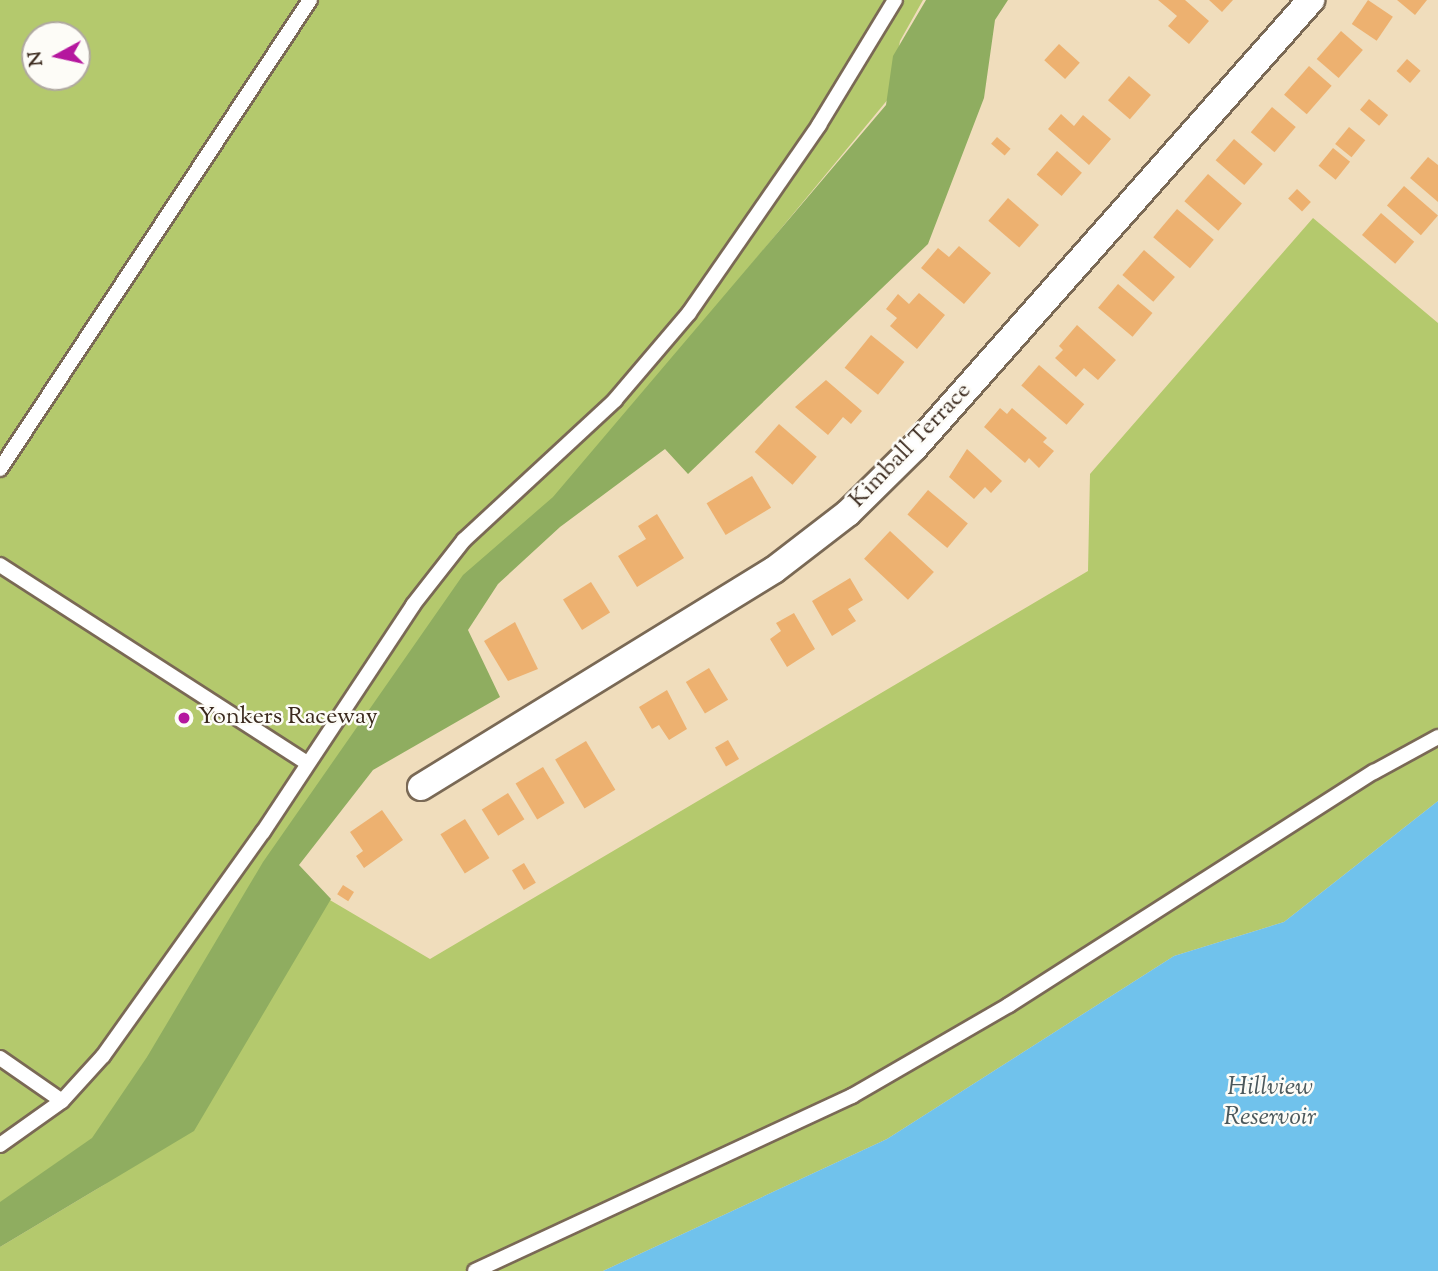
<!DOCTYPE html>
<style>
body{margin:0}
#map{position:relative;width:1438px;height:1271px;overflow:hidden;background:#f0ddbc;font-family:"Sorts Mill Goudy",serif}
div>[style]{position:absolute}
.green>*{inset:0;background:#b4c96d}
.forest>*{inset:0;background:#8fad60}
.water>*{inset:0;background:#70c2ec}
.building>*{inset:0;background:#edb170;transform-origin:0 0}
.roads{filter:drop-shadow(2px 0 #7a6955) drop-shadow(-2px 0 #7a6955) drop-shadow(0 2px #7a6955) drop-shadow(0 -2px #7a6955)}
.service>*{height:14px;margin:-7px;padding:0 7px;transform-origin:7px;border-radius:7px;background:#fff}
.minor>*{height:26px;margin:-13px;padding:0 13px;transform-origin:13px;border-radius:13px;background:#fff}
.dots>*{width:19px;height:19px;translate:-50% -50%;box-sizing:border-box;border:4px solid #fdfcf7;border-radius:50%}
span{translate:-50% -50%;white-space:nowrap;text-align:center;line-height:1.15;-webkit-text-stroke:5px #fdfcf7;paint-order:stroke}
.street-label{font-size:24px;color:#3b2a1e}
.poi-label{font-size:24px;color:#3b2a1e}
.left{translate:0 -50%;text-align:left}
.water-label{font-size:26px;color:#4b585c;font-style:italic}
.north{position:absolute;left:21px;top:21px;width:70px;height:70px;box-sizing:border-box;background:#fdfcf7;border:2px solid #afa8a0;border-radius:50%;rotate:262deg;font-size:19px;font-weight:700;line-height:28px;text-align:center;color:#3b2a1e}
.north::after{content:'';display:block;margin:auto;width:24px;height:32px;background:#b5179e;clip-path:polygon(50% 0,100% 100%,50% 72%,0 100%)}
</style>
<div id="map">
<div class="green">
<i style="clip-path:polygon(evenodd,0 0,923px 0,900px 41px,889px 98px,564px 491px,267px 863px,430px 959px,1088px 571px,1090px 474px,1313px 218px,1438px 323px,1438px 801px,1284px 922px,1174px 956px,887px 1139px,603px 1271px,0 1271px,0 1247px,107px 1183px,0 1239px,0 0,35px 35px,77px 35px,77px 77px,35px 77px,35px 35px)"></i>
</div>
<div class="forest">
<i style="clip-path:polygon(926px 0,1008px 0,995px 20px,984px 98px,928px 244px,688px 474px,665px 449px,560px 527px,498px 584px,468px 630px,500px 697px,373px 770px,299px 865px,331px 899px,194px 1131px,0 1247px,0 1202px,92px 1138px,147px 1057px,263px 862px,463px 575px,553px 497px,886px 105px,893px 56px)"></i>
</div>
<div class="water">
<i style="clip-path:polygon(1438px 801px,1438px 1271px,603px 1271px,887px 1139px,1174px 956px,1284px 922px)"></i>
</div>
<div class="building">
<i style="clip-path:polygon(1158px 0,1185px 0,1209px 21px,1189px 44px,1168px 26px,1177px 16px)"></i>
<i style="clip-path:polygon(1209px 0,1233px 0,1222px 12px)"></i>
<i style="left:1368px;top:0;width:30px;height:29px;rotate:34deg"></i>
<i style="clip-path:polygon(1397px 0,1427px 0,1415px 15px)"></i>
<i style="left:1341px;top:31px;width:29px;height:37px;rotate:41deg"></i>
<i style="left:1059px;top:44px;width:28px;height:22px;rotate:42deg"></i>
<i style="left:1407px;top:59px;width:18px;height:16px;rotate:41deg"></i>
<i style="left:1309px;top:66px;width:30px;height:38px;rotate:41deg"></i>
<i style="left:1129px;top:76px;width:29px;height:32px;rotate:41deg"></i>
<i style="left:1369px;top:99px;width:25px;height:14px;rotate:40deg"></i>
<i style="left:1272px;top:107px;width:31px;height:33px;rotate:40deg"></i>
<i style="clip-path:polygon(1061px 114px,1074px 126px,1083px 115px,1111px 139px,1089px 165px,1048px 129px)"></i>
<i style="left:1349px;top:127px;width:21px;height:22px;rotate:39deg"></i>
<i style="left:997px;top:137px;width:18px;height:9px;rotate:41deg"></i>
<i style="left:1234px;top:139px;width:38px;height:28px;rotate:41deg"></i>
<i style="left:1333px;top:148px;width:22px;height:23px;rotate:39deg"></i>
<i style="left:1057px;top:151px;width:33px;height:31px;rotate:41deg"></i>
<i style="clip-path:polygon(1428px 157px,1438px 165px,1438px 202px,1410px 178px)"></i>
<i style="left:1208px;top:174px;width:45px;height:36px;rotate:41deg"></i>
<i style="left:1404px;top:186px;width:45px;height:26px;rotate:41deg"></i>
<i style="left:1297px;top:189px;width:19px;height:13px;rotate:43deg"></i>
<i style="left:1008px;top:198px;width:41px;height:30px;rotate:41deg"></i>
<i style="left:1177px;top:209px;width:48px;height:37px;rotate:40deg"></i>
<i style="left:1381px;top:213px;width:44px;height:29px;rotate:41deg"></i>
<i style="clip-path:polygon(959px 246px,991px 273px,964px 304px,921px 268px,938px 248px,949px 257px)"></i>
<i style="left:1144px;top:250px;width:41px;height:33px;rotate:41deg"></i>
<i style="left:1118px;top:284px;width:45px;height:31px;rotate:40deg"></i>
<i style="clip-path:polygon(919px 293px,945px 315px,917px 349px,890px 326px,897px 318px,886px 309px,898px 294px,909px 304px)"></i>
<i style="clip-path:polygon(1077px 325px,1116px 360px,1098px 380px,1084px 368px,1076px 377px,1055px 358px,1063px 350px,1059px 346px)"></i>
<i style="left:871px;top:335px;width:43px;height:42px;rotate:39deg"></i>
<i style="left:1039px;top:365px;width:60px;height:27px;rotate:41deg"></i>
<i style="clip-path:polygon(826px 380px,862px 411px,851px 424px,843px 417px,828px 435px,795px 407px)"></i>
<i style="clip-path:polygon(1000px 408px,1007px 414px,1012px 408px,1047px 438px,1043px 442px,1054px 451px,1039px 468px,1029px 458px,1025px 463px,984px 427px)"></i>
<i style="left:779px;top:424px;width:50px;height:37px;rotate:41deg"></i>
<i style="clip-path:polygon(967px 449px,1002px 481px,991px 493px,985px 487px,974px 499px,949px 477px)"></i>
<i style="left:752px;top:476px;width:37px;height:53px;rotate:59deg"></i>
<i style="left:928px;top:490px;width:52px;height:32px;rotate:40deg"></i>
<i style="clip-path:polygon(657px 514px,684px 558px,637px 587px,618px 556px,646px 539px,638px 526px)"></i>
<i style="left:890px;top:531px;width:60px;height:38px;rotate:43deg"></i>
<i style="clip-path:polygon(850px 578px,863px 600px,848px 609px,856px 621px,832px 636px,812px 601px)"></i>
<i style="left:591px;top:582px;width:36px;height:33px;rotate:58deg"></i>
<i style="clip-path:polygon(794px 613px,815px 649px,787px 667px,770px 639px,781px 631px,776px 623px)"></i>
<i style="clip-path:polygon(515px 622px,538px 669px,508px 681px,484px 641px)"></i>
<i style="left:709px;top:668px;width:37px;height:27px;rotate:59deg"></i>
<i style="clip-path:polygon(667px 690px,687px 729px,669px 740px,659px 725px,652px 729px,639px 707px)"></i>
<i style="left:728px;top:740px;width:22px;height:15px;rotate:60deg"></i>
<i style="left:586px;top:741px;width:57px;height:36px;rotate:59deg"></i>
<i style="left:543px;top:767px;width:42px;height:32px;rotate:59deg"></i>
<i style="left:508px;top:793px;width:31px;height:31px;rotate:58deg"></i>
<i style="clip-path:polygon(382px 810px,403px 840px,364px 868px,356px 856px,363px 851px,350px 832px)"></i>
<i style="left:465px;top:819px;width:46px;height:29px;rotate:58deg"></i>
<i style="left:524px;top:863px;width:23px;height:14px;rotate:59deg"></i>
<i style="left:343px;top:885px;width:13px;height:11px;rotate:32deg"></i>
</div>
<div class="roads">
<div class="service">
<i style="left:0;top:469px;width:562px;rotate:-56.54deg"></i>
<i style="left:0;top:565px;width:365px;rotate:32.8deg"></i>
<i style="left:0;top:1058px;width:75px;rotate:34.7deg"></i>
<i style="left:0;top:1145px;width:76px;rotate:-35.4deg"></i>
<i style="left:62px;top:1101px;width:61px;rotate:-47.7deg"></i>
<i style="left:103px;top:1056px;width:275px;rotate:-54.5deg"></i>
<i style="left:263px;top:832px;width:272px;rotate:-56.5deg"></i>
<i style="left:413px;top:605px;width:83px;rotate:-51.9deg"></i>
<i style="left:464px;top:540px;width:206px;rotate:-42.8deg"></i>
<i style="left:615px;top:400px;width:114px;rotate:-49.6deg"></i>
<i style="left:689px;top:313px;width:229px;rotate:-55.3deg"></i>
<i style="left:819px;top:125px;width:146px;rotate:-58.7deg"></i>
<i style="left:475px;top:1271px;width:416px;rotate:-24.9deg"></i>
<i style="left:852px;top:1096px;width:181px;rotate:-30.1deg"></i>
<i style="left:1009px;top:1005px;width:433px;rotate:-32.6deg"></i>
<i style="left:1374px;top:772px;width:73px;rotate:-28.7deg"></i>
</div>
<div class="minor">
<i style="left:421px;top:787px;width:414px;rotate:-31.6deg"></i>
<i style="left:774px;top:570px;width:93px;rotate:-37.6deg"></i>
<i style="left:848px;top:513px;width:93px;rotate:-44.6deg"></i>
<i style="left:914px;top:448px;width:599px;rotate:-48.45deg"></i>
</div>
</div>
<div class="dots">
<i style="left:184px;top:718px;background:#b5179e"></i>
</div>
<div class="street-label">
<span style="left:911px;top:446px;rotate:-46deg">Kimball Terrace</span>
</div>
<div class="poi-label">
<span class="left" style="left:198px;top:718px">Yonkers Raceway</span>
</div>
<div class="water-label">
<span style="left:1270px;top:1103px">Hillview<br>Reservoir</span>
</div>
<div class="north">N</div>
</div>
